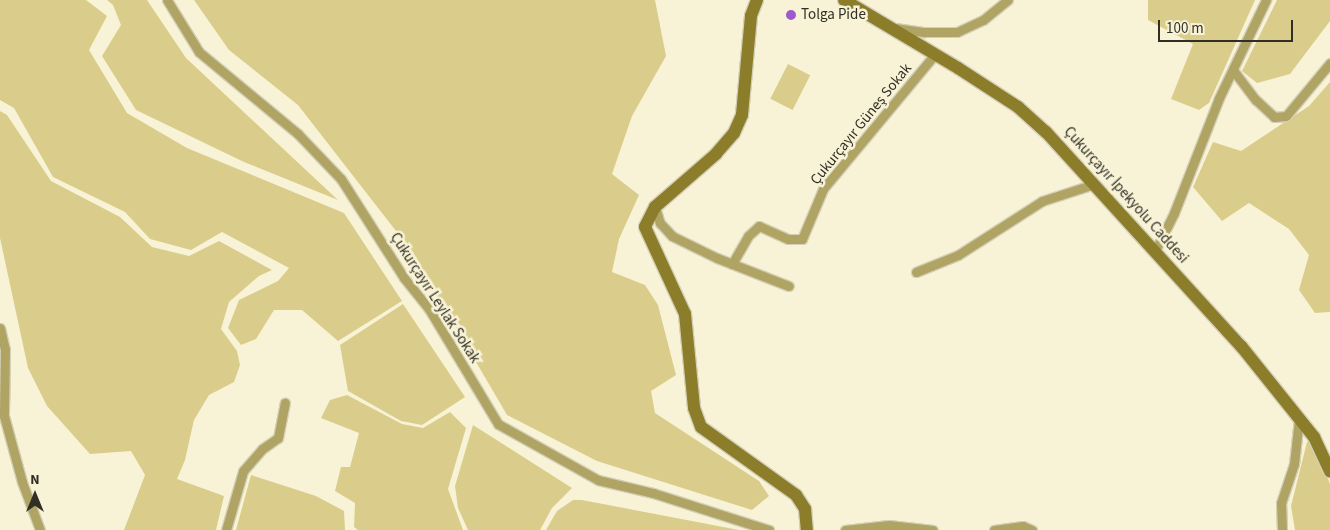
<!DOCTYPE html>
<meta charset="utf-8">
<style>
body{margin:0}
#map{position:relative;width:1330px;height:530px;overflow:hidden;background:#f8f3d7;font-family:"Source Sans 3",sans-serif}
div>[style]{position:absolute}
.green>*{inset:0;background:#dacd8b;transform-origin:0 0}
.roads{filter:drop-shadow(1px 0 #d4d0b7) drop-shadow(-1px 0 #d4d0b7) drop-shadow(0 1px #d4d0b7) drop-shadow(0 -1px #d4d0b7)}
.street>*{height:9px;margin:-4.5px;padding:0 4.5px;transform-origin:4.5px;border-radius:4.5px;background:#b0a464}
.secondary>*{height:12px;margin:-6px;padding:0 6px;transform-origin:6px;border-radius:6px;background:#8c7d2a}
.dots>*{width:14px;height:14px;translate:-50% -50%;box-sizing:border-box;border:2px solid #f8f3d7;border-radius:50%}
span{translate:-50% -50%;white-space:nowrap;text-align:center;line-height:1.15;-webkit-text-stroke:5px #f8f3d7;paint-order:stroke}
.poi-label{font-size:15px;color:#312f24}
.left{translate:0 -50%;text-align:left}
.street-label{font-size:15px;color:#312f24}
.north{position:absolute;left:10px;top:470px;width:50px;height:50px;-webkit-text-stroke:4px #f8f3d7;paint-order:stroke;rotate:0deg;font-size:14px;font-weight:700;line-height:20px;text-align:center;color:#312f24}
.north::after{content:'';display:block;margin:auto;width:18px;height:22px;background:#312f24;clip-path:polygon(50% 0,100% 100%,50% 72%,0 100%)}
.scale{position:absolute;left:1158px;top:20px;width:135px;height:22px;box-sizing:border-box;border:2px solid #312f24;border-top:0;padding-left:6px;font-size:15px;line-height:18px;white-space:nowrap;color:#312f24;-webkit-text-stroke:4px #f8f3d7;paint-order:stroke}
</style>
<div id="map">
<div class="green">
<i style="clip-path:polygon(0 0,86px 0,107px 16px,89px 50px,127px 113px,187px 148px,344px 213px,402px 301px,338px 341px,302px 310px,274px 310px,256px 339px,241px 345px,228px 328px,239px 300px,278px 281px,289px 268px,222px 232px,191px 250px,150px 239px,125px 212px,53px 177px,14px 108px,0 100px)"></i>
<i style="clip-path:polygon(107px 0,147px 0,186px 58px,338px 200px,244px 162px,136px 110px,102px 56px,121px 25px,113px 5px)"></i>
<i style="clip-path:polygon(194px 0,655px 0,666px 56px,632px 116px,612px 174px,639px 195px,619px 239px,612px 272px,645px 285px,658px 305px,676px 375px,651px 391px,655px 413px,759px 481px,769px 496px,752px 510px,597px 461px,507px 415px,410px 249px,298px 105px,229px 50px)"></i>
<i style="clip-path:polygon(1148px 0,1255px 0,1209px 103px,1199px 110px,1171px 99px,1193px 44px,1148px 20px)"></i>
<i style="clip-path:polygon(1277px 0,1330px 0,1330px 21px,1290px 74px,1257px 83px,1242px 71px)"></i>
<i style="left:788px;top:64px;width:25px;height:39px;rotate:27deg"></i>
<i style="clip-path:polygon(1330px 82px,1330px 312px,1315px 313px,1299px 290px,1309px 255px,1289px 229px,1249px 203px,1222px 221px,1193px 187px,1213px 142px,1241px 151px,1309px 106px)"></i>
<i style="clip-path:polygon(0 111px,7px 115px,51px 181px,120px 217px,152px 247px,189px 256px,219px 241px,272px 270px,259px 276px,229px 302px,221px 329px,237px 351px,240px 365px,234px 382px,209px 395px,194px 420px,185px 460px,177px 479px,224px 496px,216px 530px,124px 530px,145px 475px,131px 451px,90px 454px,47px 406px,28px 368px,0 238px)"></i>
<i style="clip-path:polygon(403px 304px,465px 397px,422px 425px,401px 421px,348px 391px,340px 345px)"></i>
<i style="clip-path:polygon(347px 395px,402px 424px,423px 428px,450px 412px,466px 428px,448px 489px,463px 530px,358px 530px,354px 527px,355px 503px,335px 491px,341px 467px,350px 467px,359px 433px,321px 418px,330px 400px)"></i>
<i style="clip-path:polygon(473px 425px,572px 488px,552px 508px,540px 530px,468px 530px,458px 508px,455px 486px)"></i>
<i style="clip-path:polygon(1307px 442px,1310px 442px,1322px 464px,1330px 484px,1330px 530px,1295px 530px,1291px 506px)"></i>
<i style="clip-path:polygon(251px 475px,316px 496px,344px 511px,345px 530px,236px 530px)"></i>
<i style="clip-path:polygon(573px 500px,582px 500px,739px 530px,546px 530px,557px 511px)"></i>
</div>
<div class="roads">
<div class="street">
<i style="left:167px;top:0;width:61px;rotate:58.4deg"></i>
<i style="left:199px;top:52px;width:129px;rotate:39.6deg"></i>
<i style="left:298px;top:134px;width:62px;rotate:46.3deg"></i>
<i style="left:341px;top:179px;width:117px;rotate:57.5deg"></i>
<i style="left:404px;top:278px;width:40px;rotate:51deg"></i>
<i style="left:429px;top:309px;width:134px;rotate:59deg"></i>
<i style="left:498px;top:424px;width:115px;rotate:29.2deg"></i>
<i style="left:598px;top:480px;width:57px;rotate:13.3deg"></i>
<i style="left:653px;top:493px;width:122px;rotate:17.7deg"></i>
<i style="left:895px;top:28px;width:30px;rotate:8deg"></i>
<i style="left:925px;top:32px;width:32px"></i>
<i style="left:957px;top:32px;width:29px;rotate:-25deg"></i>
<i style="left:983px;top:20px;width:32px;rotate:-39deg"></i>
<i style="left:1233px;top:70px;width:38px;rotate:53deg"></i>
<i style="left:1256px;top:100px;width:25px;rotate:43deg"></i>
<i style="left:1274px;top:117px;width:12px;rotate:-5deg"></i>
<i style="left:1286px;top:116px;width:69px;rotate:-50.3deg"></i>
<i style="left:655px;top:207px;width:17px;rotate:73deg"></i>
<i style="left:660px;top:223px;width:18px;rotate:47deg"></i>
<i style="left:672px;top:236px;width:50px;rotate:26.1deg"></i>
<i style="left:717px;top:258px;width:77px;rotate:21.3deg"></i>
<i style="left:1155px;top:251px;width:42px;rotate:-63.4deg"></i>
<i style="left:1174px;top:213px;width:123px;rotate:-68.6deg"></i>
<i style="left:1219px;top:98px;width:109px;rotate:-64.4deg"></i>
<i style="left:732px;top:264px;width:32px;rotate:-60deg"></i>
<i style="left:748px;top:236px;width:15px;rotate:-42deg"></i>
<i style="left:759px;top:226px;width:32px;rotate:24deg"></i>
<i style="left:788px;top:239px;width:14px"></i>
<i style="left:802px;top:239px;width:54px;rotate:-67.2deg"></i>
<i style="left:823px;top:189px;width:175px;rotate:-50.3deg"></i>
<i style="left:916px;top:272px;width:45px;rotate:-22deg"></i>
<i style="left:958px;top:255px;width:100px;rotate:-32.7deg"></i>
<i style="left:1042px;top:201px;width:55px;rotate:-18.1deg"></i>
<i style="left:0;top:328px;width:22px;rotate:77deg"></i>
<i style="left:5px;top:349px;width:67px;rotate:90.9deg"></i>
<i style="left:4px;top:416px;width:68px;rotate:74.7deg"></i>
<i style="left:22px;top:482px;width:51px;rotate:69.4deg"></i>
<i style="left:226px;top:530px;width:61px;rotate:-73.9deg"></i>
<i style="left:243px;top:471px;width:29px;rotate:-49deg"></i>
<i style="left:262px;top:449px;width:19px;rotate:-35deg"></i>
<i style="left:278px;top:438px;width:36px;rotate:-79deg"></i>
<i style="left:845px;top:530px;width:44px;rotate:-6.5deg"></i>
<i style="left:889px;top:525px;width:44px;rotate:6.5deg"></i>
<i style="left:994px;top:530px;width:29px;rotate:-8deg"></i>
<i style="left:1023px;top:526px;width:10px;rotate:24deg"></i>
<i style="left:1282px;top:530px;width:27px;rotate:-92deg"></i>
<i style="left:1281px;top:503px;width:41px;rotate:-71.6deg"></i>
<i style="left:1294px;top:464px;width:45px;rotate:-83.7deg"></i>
</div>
<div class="secondary">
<i style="left:757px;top:0;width:17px;rotate:111deg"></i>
<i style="left:751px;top:16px;width:99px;rotate:95.2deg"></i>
<i style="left:742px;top:115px;width:20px;rotate:114deg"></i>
<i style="left:734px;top:133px;width:28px;rotate:131deg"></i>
<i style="left:716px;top:154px;width:81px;rotate:139deg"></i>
<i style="left:655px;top:207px;width:22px;rotate:117deg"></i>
<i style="left:645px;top:227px;width:96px;rotate:65.3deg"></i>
<i style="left:685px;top:314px;width:94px;rotate:84.5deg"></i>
<i style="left:694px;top:408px;width:20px;rotate:70deg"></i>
<i style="left:701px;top:427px;width:117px;rotate:35.6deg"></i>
<i style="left:796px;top:495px;width:17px;rotate:57deg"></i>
<i style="left:805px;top:509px;width:21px;rotate:85deg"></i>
<i style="left:844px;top:0;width:133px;rotate:30.8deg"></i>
<i style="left:958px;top:68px;width:72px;rotate:33deg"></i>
<i style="left:1018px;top:107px;width:38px;rotate:42deg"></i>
<i style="left:1046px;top:132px;width:290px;rotate:47.7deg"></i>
<i style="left:1241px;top:346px;width:117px;rotate:51.3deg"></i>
<i style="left:1314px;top:437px;width:38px;rotate:65deg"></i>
</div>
</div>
<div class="dots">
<i style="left:791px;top:15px;background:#9d59ce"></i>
</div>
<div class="poi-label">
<span class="left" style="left:801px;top:15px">Tolga Pide</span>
</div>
<div class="street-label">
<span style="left:861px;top:124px;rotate:-51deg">Çukurçayır Güneş Sokak</span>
<span style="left:1126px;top:195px;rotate:48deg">Çukurçayır İpekyolu Caddesi</span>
<span style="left:435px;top:298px;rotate:57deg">Çukurçayır Leylak Sokak</span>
</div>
<div class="north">N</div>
<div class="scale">100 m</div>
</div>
